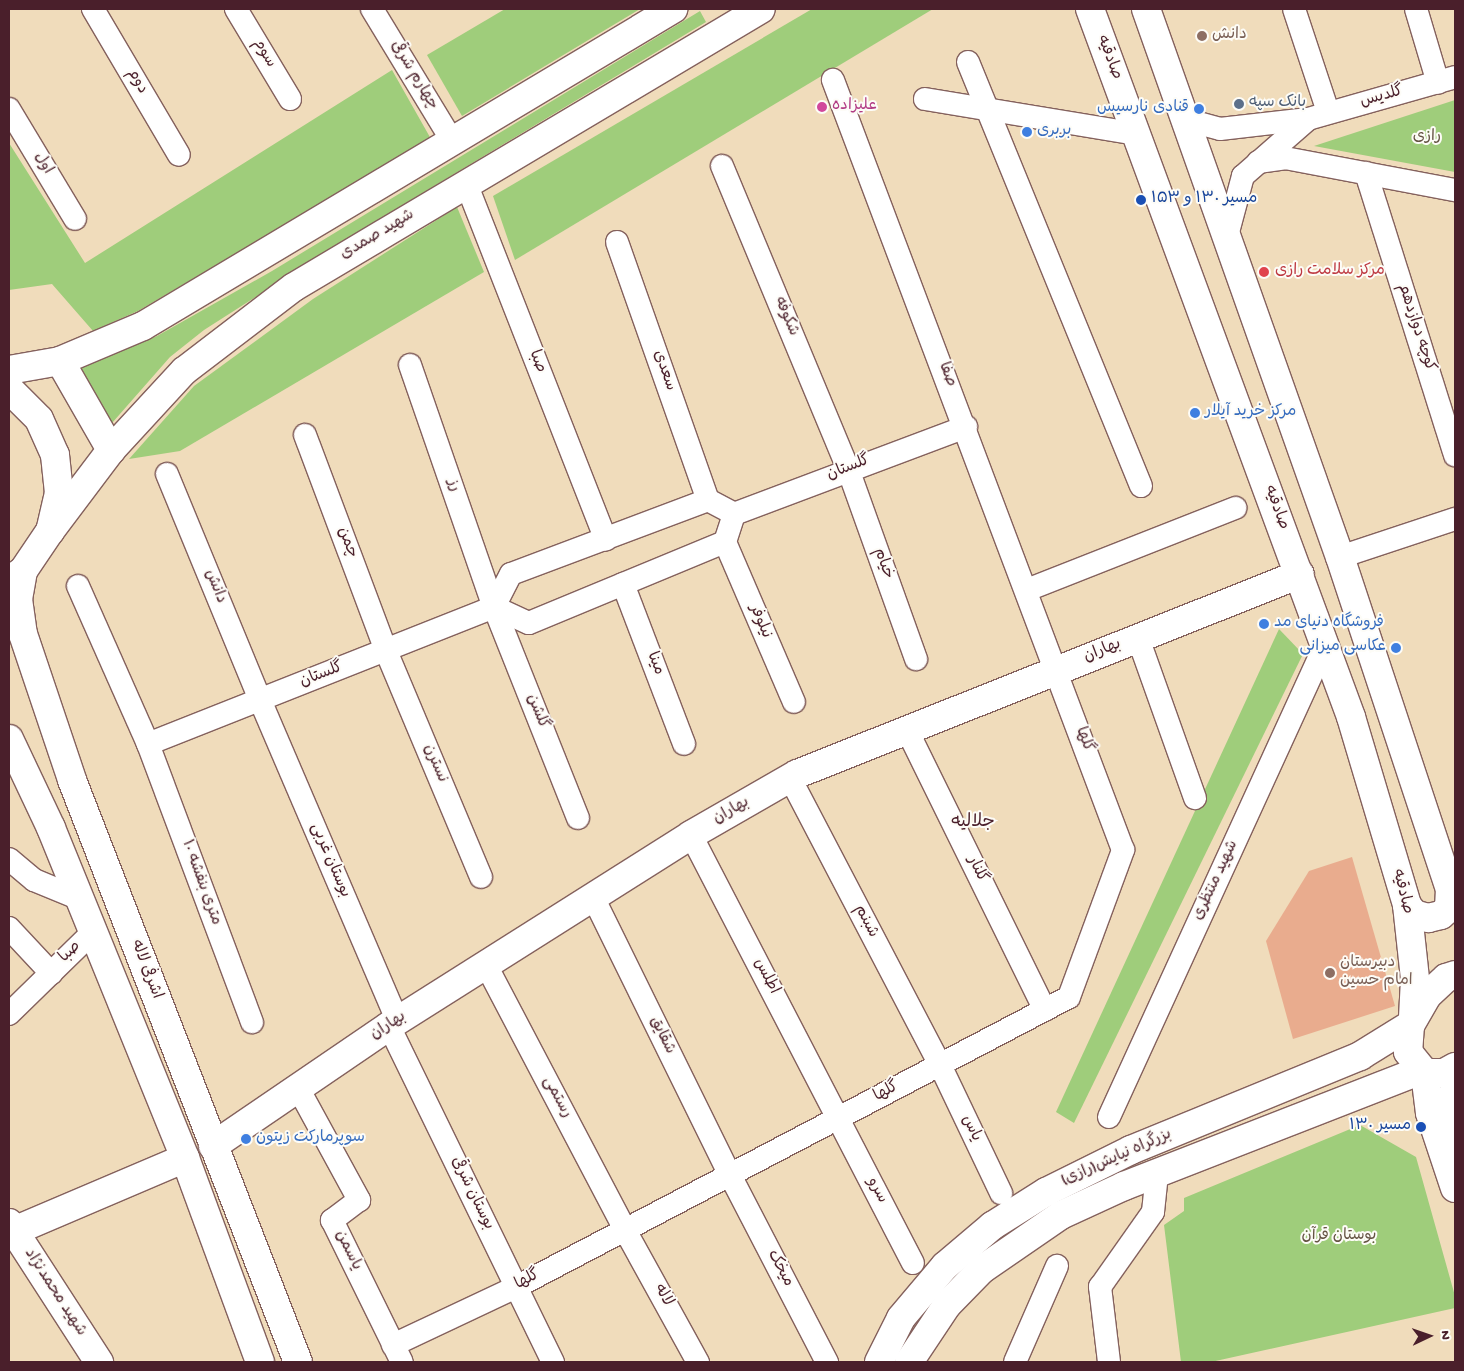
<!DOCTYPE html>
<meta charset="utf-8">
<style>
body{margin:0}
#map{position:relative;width:1464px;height:1371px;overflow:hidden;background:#f0dcbb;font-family:"Gochi Hand","Playpen Sans Arabic",sans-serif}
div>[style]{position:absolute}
.green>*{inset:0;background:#9fcd7b}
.building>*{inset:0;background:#e9ac8e}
.roads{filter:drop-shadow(1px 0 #84615d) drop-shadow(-1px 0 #84615d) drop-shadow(0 1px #84615d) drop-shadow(0 -1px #84615d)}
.minor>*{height:22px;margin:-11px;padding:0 11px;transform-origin:11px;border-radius:11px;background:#fff}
.major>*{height:28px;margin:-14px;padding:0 14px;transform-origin:14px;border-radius:14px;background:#fff}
.highway>*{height:28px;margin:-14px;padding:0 14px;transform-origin:14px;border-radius:14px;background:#fff}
.dots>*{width:14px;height:14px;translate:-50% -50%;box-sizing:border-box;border:2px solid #fdfcf7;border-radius:50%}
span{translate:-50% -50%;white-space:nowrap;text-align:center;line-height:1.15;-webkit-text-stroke:4px #fdfcf7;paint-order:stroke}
.education-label{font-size:16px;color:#785e54}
.left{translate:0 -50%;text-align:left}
.street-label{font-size:16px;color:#4a1f2b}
.service-label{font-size:16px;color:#4e5e75}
.hotel-label{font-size:16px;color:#b23c85}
.shop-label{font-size:16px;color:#366cbe}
.right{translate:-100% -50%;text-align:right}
.park-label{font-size:16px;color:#645343}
.transit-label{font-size:16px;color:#164399}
.health-label{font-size:16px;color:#be3a42}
.neighbourhood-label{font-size:18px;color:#4a1f2b}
.frame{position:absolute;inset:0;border:10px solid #4a1f2b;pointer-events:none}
.north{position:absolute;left:1404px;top:1311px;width:50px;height:50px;-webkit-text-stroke:4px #fdfcf7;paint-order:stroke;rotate:87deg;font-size:14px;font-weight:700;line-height:20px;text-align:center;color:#4a1f2b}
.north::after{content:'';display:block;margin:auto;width:18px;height:22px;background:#4a1f2b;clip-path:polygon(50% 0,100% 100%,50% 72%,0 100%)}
</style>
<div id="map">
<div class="green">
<i style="clip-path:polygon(505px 9px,640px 9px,462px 116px,427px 55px)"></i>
<i style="clip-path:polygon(812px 9px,933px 9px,515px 260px,493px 196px)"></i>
<i style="clip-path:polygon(700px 11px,706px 22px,335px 246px,204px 330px,170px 357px,105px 431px,72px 371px,157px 336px,272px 271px)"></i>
<i style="clip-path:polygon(392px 70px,431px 139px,138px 311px,93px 331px,52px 284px,9px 290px,9px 143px,85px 263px)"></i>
<i style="clip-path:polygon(1455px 100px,1455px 172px,1314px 146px)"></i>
<i style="clip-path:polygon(457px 207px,484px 272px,180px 451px,129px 459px,194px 386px,313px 299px)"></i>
<i style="clip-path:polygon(1279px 629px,1303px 654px,1074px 1123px,1056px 1112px)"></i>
<i style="clip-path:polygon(1360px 1125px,1416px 1157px,1455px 1296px,1455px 1308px,1211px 1362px,1181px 1362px,1164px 1225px,1184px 1211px,1184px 1198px)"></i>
</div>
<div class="building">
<i style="clip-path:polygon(1352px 857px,1395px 1006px,1293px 1039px,1266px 941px,1309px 871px)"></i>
</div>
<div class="roads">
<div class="minor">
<i style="left:93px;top:9px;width:169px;rotate:59.5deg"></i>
<i style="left:236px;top:9px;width:105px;rotate:59deg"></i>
<i style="left:372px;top:9px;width:156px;rotate:58.7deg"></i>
<i style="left:1294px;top:9px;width:108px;rotate:71.7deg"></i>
<i style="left:1416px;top:9px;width:77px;rotate:73.4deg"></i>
<i style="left:968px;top:62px;width:458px;rotate:67.8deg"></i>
<i style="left:925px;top:99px;width:214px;rotate:9.4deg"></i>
<i style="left:9px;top:109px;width:128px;rotate:59deg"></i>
<i style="left:1187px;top:120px;width:34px;rotate:15deg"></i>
<i style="left:1220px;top:129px;width:89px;rotate:-6.5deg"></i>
<i style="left:1308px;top:119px;width:153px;rotate:-15.9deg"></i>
<i style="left:1258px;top:162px;width:27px;rotate:-8deg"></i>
<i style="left:1285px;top:158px;width:173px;rotate:10.7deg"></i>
<i style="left:722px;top:166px;width:328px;rotate:67.4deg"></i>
<i style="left:848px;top:469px;width:202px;rotate:70.3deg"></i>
<i style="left:1366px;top:173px;width:296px;rotate:72.5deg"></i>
<i style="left:466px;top:183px;width:383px;rotate:68.6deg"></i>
<i style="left:1227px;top:236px;width:62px;rotate:-75.1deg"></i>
<i style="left:1243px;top:176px;width:86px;rotate:-41.2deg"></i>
<i style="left:617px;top:242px;width:274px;rotate:70.6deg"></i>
<i style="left:410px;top:365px;width:256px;rotate:70.9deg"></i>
<i style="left:494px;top:607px;width:227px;rotate:68.3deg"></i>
<i style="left:305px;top:435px;width:231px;rotate:69.4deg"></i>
<i style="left:386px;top:651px;width:245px;rotate:67.2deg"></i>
<i style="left:167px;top:474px;width:244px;rotate:67.6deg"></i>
<i style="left:260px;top:700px;width:350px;rotate:66.8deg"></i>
<i style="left:725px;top:542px;width:174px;rotate:66.7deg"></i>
<i style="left:1340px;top:557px;width:121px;rotate:-18.3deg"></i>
<i style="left:623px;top:584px;width:171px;rotate:69.1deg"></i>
<i style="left:78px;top:586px;width:173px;rotate:66.1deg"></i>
<i style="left:148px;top:744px;width:297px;rotate:69.5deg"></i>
<i style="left:1027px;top:590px;width:224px;rotate:-21.5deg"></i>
<i style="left:494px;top:607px;width:38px;rotate:25deg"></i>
<i style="left:529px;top:623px;width:212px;rotate:-22.5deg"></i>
<i style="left:725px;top:542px;width:29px;rotate:-72deg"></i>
<i style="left:1138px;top:638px;width:170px;rotate:70.4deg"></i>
<i style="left:907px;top:730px;width:312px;rotate:63.8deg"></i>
<i style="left:148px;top:744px;width:372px;rotate:-21.6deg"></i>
<i style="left:494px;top:607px;width:37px;rotate:-63deg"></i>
<i style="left:511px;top:574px;width:210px;rotate:-20.6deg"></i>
<i style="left:708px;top:500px;width:30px;rotate:28deg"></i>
<i style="left:734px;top:514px;width:248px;rotate:-20.6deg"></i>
<i style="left:790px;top:778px;width:324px;rotate:62.4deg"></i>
<i style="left:940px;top:1065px;width:142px;rotate:64.5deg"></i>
<i style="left:691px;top:835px;width:482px;rotate:62.6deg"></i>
<i style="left:9px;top:859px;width:33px;rotate:40deg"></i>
<i style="left:34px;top:880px;width:50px;rotate:22.4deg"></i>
<i style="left:593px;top:897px;width:310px;rotate:63.8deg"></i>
<i style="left:730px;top:1175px;width:211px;rotate:62.6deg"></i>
<i style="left:9px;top:928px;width:62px;rotate:47deg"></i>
<i style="left:486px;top:965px;width:299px;rotate:62.3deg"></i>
<i style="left:625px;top:1230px;width:151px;rotate:61.1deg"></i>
<i style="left:9px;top:1014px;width:116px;rotate:-44.3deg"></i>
<i style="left:389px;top:1026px;width:374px;rotate:64deg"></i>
<i style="left:298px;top:1088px;width:128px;rotate:61.4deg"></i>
<i style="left:359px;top:1200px;width:34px;rotate:143deg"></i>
<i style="left:332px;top:1220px;width:158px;rotate:63.8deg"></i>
<i style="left:1109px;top:1117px;width:519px;rotate:-65.41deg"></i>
<i style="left:393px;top:1345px;width:136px;rotate:-25.2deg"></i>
<i style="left:516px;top:1287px;width:624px;rotate:-27.67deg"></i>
<i style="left:1069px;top:997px;width:157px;rotate:-69.8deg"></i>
<i style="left:1123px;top:850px;width:823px;rotate:-110.64deg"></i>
<i style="left:1015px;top:1362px;width:105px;rotate:-66.4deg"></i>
<i style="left:1109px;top:1362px;width:76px;rotate:-96.8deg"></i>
<i style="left:1100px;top:1287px;width:92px;rotate:-54.8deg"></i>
<i style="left:1153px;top:1212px;width:38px;rotate:-84deg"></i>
</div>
<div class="major">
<i style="left:1090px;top:9px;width:755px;rotate:69.76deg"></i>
<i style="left:1351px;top:717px;width:196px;rotate:73.4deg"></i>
<i style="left:1407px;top:905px;width:74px;rotate:83.8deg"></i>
<i style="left:1415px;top:979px;width:39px;rotate:93deg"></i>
<i style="left:1146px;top:9px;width:581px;rotate:70.51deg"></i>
<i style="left:1340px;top:557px;width:367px;rotate:71.7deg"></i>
<i style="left:60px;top:361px;width:103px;rotate:60.2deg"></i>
<i style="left:9px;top:370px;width:52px;rotate:-10deg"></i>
<i style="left:60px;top:361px;width:90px;rotate:-22.9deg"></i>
<i style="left:143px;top:326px;width:618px;rotate:-30.88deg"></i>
<i style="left:9px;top:389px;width:42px;rotate:45deg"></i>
<i style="left:39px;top:419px;width:39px;rotate:66deg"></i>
<i style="left:55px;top:455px;width:38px;rotate:84deg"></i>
<i style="left:59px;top:493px;width:39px;rotate:103deg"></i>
<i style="left:50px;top:531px;width:48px;rotate:124deg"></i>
<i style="left:23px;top:571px;width:17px;rotate:147deg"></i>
<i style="left:50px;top:531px;width:101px;rotate:-53deg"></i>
<i style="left:111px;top:450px;width:108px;rotate:-47.3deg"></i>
<i style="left:184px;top:371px;width:138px;rotate:-37.4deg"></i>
<i style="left:294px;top:287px;width:543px;rotate:-30.76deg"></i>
<i style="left:23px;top:571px;width:28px;rotate:100deg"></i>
<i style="left:18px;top:599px;width:35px;rotate:82deg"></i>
<i style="left:23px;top:634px;width:154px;rotate:71.4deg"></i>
<i style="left:72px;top:780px;width:624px;rotate:68.78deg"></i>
<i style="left:9px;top:739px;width:98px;rotate:64.7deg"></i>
<i style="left:51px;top:828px;width:356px;rotate:67.9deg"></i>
<i style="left:185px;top:1158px;width:217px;rotate:69.8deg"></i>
<i style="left:1407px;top:905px;width:11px;rotate:52deg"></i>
<i style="left:1414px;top:914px;width:15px;rotate:16deg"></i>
<i style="left:1428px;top:918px;width:13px;rotate:-13deg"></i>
<i style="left:1441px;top:915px;width:11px;rotate:-41deg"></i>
<i style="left:1449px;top:908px;width:17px;rotate:-87deg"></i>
<i style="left:1425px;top:1073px;width:40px;rotate:82.9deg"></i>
<i style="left:1430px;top:1113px;width:79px;rotate:71.6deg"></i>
<i style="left:213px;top:1146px;width:213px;rotate:-34.3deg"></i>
<i style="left:389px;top:1026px;width:357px;rotate:-32.3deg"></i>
<i style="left:691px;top:835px;width:122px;rotate:-29.9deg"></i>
<i style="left:797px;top:774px;width:541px;rotate:-21.68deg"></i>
<i style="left:1450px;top:1148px;width:36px;rotate:-90deg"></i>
<i style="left:1450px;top:1112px;width:25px;rotate:-78deg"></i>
<i style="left:9px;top:1223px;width:166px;rotate:57.1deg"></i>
<i style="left:14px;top:1231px;width:186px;rotate:-23.1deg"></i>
</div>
<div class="highway">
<i style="left:1455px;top:975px;width:9px;rotate:162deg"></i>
<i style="left:1446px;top:978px;width:26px;rotate:137deg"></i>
<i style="left:1427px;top:996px;width:34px;rotate:120deg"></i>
<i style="left:1410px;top:1025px;width:27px;rotate:94deg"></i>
<i style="left:1408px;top:1052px;width:27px;rotate:51deg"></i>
<i style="left:1425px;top:1073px;width:19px"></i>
<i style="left:1444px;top:1073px;width:13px;rotate:-29deg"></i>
<i style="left:879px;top:1362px;width:49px;rotate:-63.4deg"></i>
<i style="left:901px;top:1318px;width:68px;rotate:-49.8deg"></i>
<i style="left:945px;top:1266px;width:62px;rotate:-40.4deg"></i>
<i style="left:992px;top:1226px;width:64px;rotate:-32.2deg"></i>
<i style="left:1046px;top:1192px;width:95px;rotate:-26.3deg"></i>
<i style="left:1131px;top:1150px;width:248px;rotate:-22.3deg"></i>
<i style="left:1360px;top:1056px;width:59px;rotate:-31.8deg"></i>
<i style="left:909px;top:1362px;width:69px;rotate:-56.3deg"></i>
<i style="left:947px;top:1305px;width:49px;rotate:-45.8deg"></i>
<i style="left:981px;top:1270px;width:97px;rotate:-34.5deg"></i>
<i style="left:1061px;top:1215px;width:69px;rotate:-24.7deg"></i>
<i style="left:1124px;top:1186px;width:320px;rotate:-21.3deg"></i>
</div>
</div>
<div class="dots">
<i style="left:1202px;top:36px;background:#8d6e63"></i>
<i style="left:1239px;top:104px;background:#5c6f8a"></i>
<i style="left:822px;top:107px;background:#d1479c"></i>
<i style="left:1199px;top:109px;background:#3f7fe0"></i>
<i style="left:1027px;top:132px;background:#3f7fe0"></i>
<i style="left:1141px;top:200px;background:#1a4fb4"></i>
<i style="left:1264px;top:272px;background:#e0444e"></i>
<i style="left:1195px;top:413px;background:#3f7fe0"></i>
<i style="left:1264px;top:624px;background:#3f7fe0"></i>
<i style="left:1396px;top:648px;background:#3f7fe0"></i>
<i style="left:1330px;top:973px;background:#8d6e63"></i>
<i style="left:1421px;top:1127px;background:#1a4fb4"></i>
<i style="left:246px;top:1139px;background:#3f7fe0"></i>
</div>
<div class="education-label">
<span class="left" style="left:1212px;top:36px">دانش</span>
<span class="left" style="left:1340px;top:973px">دبیرستان<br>امام حسین</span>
</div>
<div class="street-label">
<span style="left:263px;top:54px;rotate:59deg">سوم</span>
<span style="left:1108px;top:58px;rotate:69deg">صادقیه</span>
<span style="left:413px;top:76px;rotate:59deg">چهارم شرقی</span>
<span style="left:136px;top:82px;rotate:60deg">دوم</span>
<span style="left:1382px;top:98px;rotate:-15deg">گلدیس</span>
<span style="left:42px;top:164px;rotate:59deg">اول</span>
<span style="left:378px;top:236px;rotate:-31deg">شهید صمدی</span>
<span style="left:785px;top:317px;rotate:67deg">شکوفه</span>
<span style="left:1415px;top:328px;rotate:72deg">کوچه دوازدهم</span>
<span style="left:536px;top:362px;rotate:69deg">صبا</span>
<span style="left:663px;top:371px;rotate:71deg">سعدی</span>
<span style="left:946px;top:375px;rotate:69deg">صفا</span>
<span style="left:849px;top:469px;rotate:-21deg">گلستان</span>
<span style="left:452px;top:486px;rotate:71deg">رز</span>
<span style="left:1275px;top:508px;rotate:70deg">صادقیه</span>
<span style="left:346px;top:543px;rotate:69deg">چمن</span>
<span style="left:882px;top:564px;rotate:70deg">خیام</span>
<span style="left:214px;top:587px;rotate:68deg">دانش</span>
<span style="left:759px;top:622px;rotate:67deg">نیلوفر</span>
<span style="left:1103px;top:652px;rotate:-22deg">بهاران</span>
<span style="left:654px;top:664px;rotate:69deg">مینا</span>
<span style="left:322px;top:676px;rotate:-21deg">گلستان</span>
<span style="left:536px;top:712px;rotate:68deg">گلشن</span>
<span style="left:1083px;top:740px;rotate:70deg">گلها</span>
<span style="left:434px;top:764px;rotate:67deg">نسترن</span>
<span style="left:732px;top:812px;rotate:-30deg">بهاران</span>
<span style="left:329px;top:861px;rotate:67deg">بوستان غربی</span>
<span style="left:976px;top:870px;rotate:64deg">گلنار</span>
<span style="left:1217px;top:881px;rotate:-65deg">شهید منتظری</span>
<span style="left:200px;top:883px;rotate:70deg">۱۰ متری بنفشه</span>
<span style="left:1401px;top:892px;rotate:76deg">صادقیه</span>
<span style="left:865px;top:922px;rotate:63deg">شبنم</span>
<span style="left:71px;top:953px;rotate:-44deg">صبا</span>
<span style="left:145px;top:970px;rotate:69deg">اشرفی لاله</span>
<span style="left:765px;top:977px;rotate:63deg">اطلس</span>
<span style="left:389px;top:1027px;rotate:-33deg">بهاران</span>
<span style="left:661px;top:1036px;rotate:64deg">شقایق</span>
<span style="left:887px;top:1093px;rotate:-28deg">گلها</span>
<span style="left:556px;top:1098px;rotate:62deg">رستمی</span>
<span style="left:970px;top:1129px;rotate:64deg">یاس</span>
<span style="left:1117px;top:1159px;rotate:-24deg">بزرگراه نیایش(رازی)</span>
<span style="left:876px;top:1191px;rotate:63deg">سرو</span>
<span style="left:471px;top:1194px;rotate:64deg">بوستان شرقی</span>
<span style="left:347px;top:1251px;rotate:64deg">یاسمن</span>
<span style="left:779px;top:1269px;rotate:62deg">میخک</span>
<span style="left:528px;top:1281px;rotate:-27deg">گلها</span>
<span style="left:54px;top:1293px;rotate:57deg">شهید محمدنژاد</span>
<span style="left:662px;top:1296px;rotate:61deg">لاله</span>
</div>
<div class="service-label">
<span class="left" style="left:1249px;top:104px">بانک سپه</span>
</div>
<div class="hotel-label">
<span class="left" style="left:832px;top:107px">علیزاده</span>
</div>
<div class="shop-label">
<span class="right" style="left:1189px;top:109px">قنادی نارسیس</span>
<span class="left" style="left:1037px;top:132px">بربری</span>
<span class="left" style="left:1205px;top:413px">مرکز خرید آیلار</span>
<span class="left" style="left:1274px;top:624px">فروشگاه دنیای مد</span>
<span class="right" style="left:1386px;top:648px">عکاسی میزانی</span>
<span class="left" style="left:256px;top:1139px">سوپرمارکت زیتون</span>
</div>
<div class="park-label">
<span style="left:1427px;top:138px">رازی</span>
<span style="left:1339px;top:1237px">بوستان قرآن</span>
</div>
<div class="transit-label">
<span class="left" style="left:1151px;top:200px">مسیر ۱۳۰ و ۱۵۳</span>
<span class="right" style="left:1411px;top:1127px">مسیر ۱۳۰</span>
</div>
<div class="health-label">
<span class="left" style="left:1275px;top:272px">مرکز سلامت رازی</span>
</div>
<div class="neighbourhood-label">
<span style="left:973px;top:823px">جلالیه</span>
</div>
<div class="frame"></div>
<div class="north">N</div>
</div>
